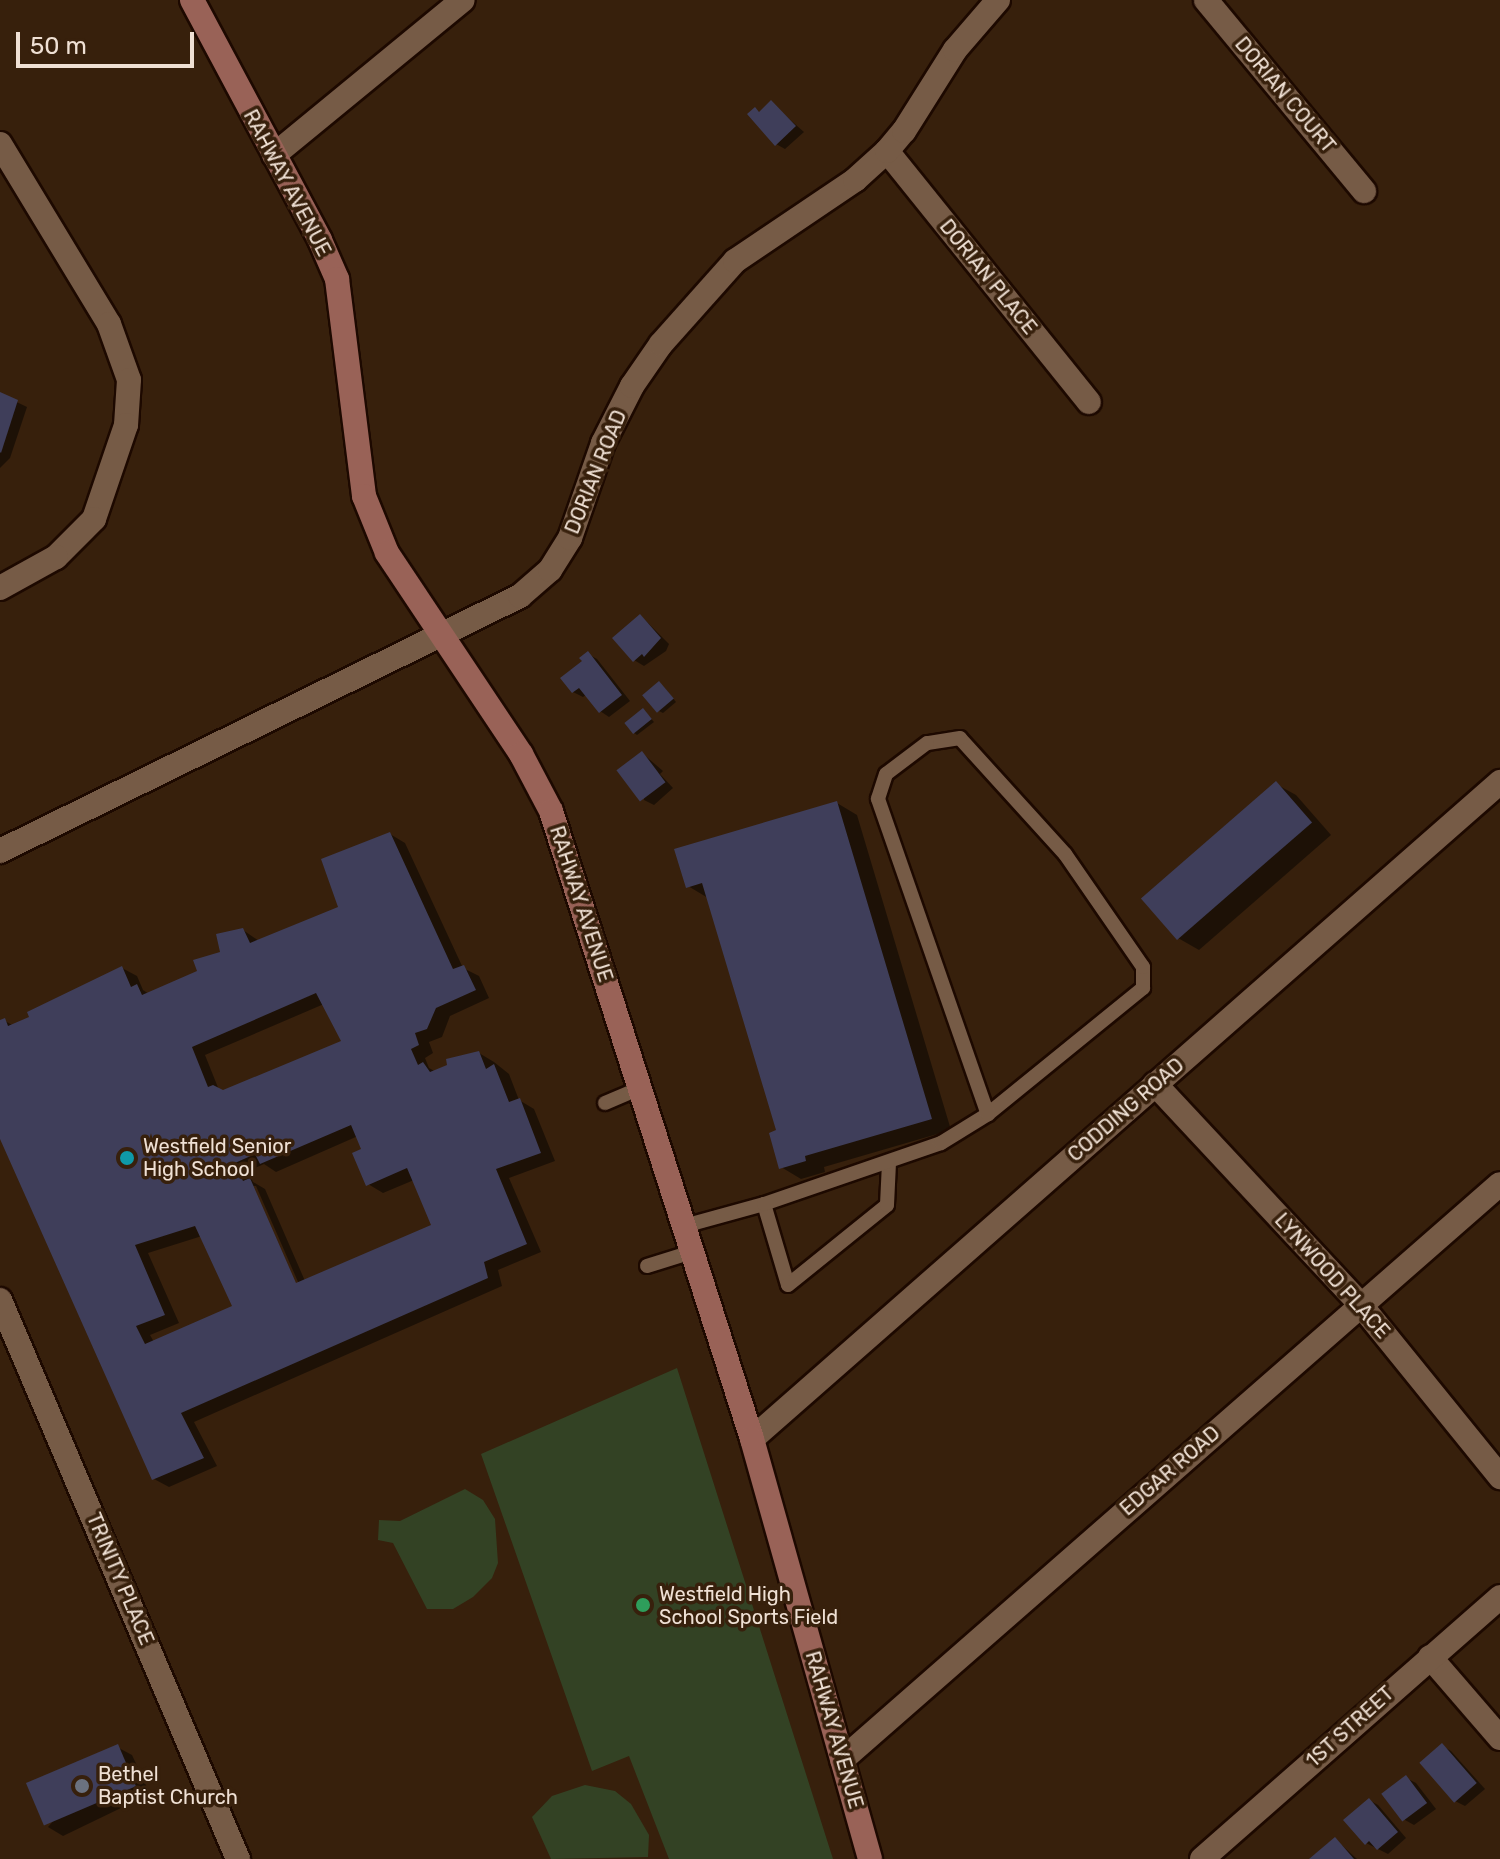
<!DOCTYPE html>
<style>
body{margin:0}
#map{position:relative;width:1500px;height:1859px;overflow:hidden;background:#37200c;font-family:Rubik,sans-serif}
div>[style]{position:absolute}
.green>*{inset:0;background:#334224}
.shadow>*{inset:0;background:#0007}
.building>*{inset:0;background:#3f3e5a;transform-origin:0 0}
.roads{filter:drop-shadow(2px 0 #1d0900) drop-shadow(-2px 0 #1d0900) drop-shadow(0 2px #1d0900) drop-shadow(0 -2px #1d0900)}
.lane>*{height:14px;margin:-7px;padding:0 7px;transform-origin:7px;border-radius:7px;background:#765b46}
.street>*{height:24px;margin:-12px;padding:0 12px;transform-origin:12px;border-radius:12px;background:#765b46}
.secondary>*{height:24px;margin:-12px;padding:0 12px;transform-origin:12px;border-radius:12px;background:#996257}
.dots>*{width:22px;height:22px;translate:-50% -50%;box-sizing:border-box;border:4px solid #37200c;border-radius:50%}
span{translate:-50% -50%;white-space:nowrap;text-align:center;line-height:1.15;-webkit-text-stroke:7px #37200c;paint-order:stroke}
.street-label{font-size:20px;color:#efe0d4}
.poi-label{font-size:20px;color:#efe0d4}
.left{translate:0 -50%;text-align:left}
.scale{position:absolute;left:16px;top:32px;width:178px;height:36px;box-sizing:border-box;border:4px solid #efe0d4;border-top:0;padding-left:10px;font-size:24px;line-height:28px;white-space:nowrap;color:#efe0d4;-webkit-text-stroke:6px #37200c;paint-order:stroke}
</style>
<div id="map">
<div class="green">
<i style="clip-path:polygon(677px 1368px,833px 1859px,669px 1859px,629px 1756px,592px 1771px,481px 1454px)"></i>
<i style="clip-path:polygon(465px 1489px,483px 1500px,495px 1519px,498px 1563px,492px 1578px,473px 1597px,453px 1609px,427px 1609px,393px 1543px,378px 1540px,379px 1520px,400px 1521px)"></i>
<i style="clip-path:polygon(585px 1785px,615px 1791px,631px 1804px,649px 1835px,648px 1857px,551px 1859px,532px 1817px,552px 1796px)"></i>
</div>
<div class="shadow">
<i style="clip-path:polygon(771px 103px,804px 132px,785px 149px,776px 144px,755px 110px,761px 113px)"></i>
<i style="clip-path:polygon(0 394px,27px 407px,10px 458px,0 468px)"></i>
<i style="clip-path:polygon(641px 616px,669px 644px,666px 651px,644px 666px,634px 660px)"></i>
<i style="clip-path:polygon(588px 654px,597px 659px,630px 701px,609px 717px,600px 711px,587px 694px,583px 697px,573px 692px)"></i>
<i style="clip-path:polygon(663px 686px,676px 702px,663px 713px,659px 711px)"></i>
<i style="clip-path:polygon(643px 710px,654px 722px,637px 735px,633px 732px)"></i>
<i style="clip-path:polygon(642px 753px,663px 771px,660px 774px,673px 788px,654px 805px,644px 800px)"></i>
<i style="clip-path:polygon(1276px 784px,1296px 795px,1331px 835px,1199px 950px,1178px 938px)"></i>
<i style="clip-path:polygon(837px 803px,857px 815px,951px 1130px,824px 1167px,825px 1172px,801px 1179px,781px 1167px,778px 1132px,708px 898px,688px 886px)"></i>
<i style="clip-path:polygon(evenodd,390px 834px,405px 843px,463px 968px,479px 976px,489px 998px,450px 1016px,442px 1037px,429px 1042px,433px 1053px,425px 1058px,429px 1068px,436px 1072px,479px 1053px,494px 1062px,509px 1074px,519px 1100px,534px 1109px,555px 1161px,509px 1178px,541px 1252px,498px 1270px,502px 1286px,194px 1422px,217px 1466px,169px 1487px,154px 1479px,0 1134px,0 1023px,5px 1021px,14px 1026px,122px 968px,137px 976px,143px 990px,149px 994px,199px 972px,222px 954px,243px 930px,259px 941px,341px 908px,390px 834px,324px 1004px,344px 1042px,223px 1092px,219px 1090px,205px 1055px,324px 1004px,390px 834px,358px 1136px,364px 1150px,368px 1184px,383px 1193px,414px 1180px,434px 1226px,305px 1281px,265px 1189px,253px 1182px,248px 1171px,264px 1164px,276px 1172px,358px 1136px,390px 834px,252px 1186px,256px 1186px,302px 1291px,298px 1293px,252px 1186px,390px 834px,202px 1236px,235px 1307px,154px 1342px,150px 1335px,179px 1323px,148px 1253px,202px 1236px)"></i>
<i style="clip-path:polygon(1442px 1746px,1451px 1751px,1485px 1789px,1465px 1806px,1455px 1801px)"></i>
<i style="clip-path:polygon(117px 1747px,132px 1755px,150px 1794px,63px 1836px,48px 1827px)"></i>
<i style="clip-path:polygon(1406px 1778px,1416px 1783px,1436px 1809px,1414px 1825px,1405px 1820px,1385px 1794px)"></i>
<i style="clip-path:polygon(1369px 1800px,1378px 1805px,1406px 1838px,1388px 1854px,1366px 1843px)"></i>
<i style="clip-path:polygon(1335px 1839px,1357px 1859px,1312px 1859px)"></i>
</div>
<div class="building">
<i style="clip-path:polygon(771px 100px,796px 126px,775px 146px,747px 114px,755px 107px,759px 112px)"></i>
<i style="clip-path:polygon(0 392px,18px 400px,1px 453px,0 452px)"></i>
<i style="clip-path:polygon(640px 614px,661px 638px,644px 657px,642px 654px,633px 662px,612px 638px)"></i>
<i style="clip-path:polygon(588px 651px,622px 695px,599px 713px,579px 688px,572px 693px,560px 678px,582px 661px,579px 658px)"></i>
<i style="left:659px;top:681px;width:23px;height:22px;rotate:50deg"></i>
<i style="left:643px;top:708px;width:14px;height:24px;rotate:51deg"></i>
<i style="left:642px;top:751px;width:39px;height:32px;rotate:53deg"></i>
<i style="left:1276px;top:781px;width:55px;height:179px;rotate:49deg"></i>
<i style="clip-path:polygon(837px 801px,932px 1119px,805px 1156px,806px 1161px,779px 1169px,769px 1133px,776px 1130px,702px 883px,686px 888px,674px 849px)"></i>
<i style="clip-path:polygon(evenodd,390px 832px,453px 969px,464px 965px,476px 990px,436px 1008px,427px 1029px,415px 1033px,419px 1045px,411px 1049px,418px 1065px,423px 1062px,430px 1072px,447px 1065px,446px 1059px,479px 1051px,486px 1069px,494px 1064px,509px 1102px,520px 1098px,541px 1153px,496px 1169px,527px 1244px,484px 1262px,488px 1278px,181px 1413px,204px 1458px,152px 1480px,0 1139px,0 1020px,5px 1018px,8px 1026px,29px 1017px,27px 1012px,122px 966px,131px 987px,137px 984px,142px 995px,197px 971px,193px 960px,220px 952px,216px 934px,243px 928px,250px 943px,338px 907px,321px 859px,390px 832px,316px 993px,341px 1041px,223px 1090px,213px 1085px,208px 1087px,192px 1047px,316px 993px,390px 832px,351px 1125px,361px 1149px,352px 1153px,366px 1186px,407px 1168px,431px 1225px,296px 1283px,250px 1178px,243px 1181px,235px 1163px,255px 1154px,260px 1164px,351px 1125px,390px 832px,195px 1226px,232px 1306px,145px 1344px,136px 1326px,165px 1315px,135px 1245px,195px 1226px)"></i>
<i style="left:1442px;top:1743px;width:53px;height:30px;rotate:49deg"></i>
<i style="left:118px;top:1744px;width:46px;height:100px;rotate:67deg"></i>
<i style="left:1406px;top:1775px;width:35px;height:31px;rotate:53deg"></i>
<i style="clip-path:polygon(1369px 1798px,1398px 1832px,1377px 1850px,1369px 1841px,1365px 1845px,1343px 1820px)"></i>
<i style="clip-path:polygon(1335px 1837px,1354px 1859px,1309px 1859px)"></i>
</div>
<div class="roads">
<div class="lane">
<i style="left:605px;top:1103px;width:38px;rotate:-23deg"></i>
<i style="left:764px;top:1204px;width:84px;rotate:73.5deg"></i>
<i style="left:788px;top:1285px;width:127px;rotate:-38.9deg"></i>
<i style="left:887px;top:1205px;width:43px;rotate:-87.3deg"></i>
<i style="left:684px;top:1226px;width:83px;rotate:-15.4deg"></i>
<i style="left:764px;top:1204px;width:187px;rotate:-19deg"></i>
<i style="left:941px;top:1143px;width:55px;rotate:-31.7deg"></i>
<i style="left:988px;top:1114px;width:200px;rotate:-39.1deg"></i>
<i style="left:1143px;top:988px;width:21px;rotate:-90deg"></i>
<i style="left:1143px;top:967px;width:137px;rotate:-124.6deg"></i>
<i style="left:1065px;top:854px;width:156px;rotate:-132.2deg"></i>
<i style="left:960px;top:738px;width:33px;rotate:171deg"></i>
<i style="left:927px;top:743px;width:51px;rotate:142.9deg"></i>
<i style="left:886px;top:774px;width:26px;rotate:108deg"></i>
<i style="left:878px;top:799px;width:334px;rotate:70.8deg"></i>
<i style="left:647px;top:1266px;width:47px;rotate:-17.3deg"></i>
</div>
<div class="street">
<i style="left:1206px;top:0;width:248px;rotate:50.4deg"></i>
<i style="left:0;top:144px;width:210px;rotate:58.8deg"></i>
<i style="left:109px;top:324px;width:59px;rotate:70.3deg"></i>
<i style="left:129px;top:380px;width:45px;rotate:93.8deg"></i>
<i style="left:126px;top:425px;width:99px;rotate:108.8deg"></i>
<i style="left:94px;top:519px;width:54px;rotate:135deg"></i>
<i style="left:56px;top:557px;width:64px;rotate:151deg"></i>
<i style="left:887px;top:151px;width:322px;rotate:51.2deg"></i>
<i style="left:274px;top:155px;width:244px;rotate:-39.4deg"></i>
<i style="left:0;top:851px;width:579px;rotate:-26.12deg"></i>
<i style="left:520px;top:596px;width:40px;rotate:-41deg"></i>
<i style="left:550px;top:570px;width:38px;rotate:-58deg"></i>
<i style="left:570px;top:538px;width:101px;rotate:-70.8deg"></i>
<i style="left:603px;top:443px;width:64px;rotate:-63deg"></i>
<i style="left:632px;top:386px;width:51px;rotate:-55.4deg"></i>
<i style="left:661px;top:344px;width:111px;rotate:-48.3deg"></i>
<i style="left:735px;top:261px;width:145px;rotate:-34deg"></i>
<i style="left:855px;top:180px;width:43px;rotate:-42.2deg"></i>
<i style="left:887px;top:151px;width:26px;rotate:-50deg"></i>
<i style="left:904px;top:131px;width:96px;rotate:-57.8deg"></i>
<i style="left:955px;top:50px;width:66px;rotate:-49.3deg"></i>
<i style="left:1155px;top:1084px;width:301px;rotate:47deg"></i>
<i style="left:1360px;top:1304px;width:223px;rotate:51deg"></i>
<i style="left:0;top:1300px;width:608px;rotate:66.94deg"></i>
<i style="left:752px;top:1439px;width:996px;rotate:-41.29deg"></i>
<i style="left:1430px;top:1657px;width:107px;rotate:49.2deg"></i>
<i style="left:842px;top:1760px;width:874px;rotate:-41.2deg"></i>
<i style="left:1202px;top:1859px;width:397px;rotate:-41.3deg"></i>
</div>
<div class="secondary">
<i style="left:192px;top:0;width:272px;rotate:61.9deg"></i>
<i style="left:320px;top:240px;width:43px;rotate:66.4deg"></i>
<i style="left:337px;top:279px;width:219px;rotate:82.9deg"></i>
<i style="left:364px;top:496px;width:61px;rotate:68deg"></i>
<i style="left:387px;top:553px;width:242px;rotate:56.3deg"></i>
<i style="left:521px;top:754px;width:64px;rotate:62.2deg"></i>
<i style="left:551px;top:811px;width:659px;rotate:72.25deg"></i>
<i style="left:752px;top:1439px;width:436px;rotate:74.3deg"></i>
</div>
</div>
<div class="dots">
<i style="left:127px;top:1158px;background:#0f9aa8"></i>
<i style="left:643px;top:1605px;background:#2e9e5b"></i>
<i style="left:82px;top:1786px;background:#6b7280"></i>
</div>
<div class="street-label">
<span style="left:1285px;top:95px;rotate:50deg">DORIAN COURT</span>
<span style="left:287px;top:183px;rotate:62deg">RAHWAY AVENUE</span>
<span style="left:988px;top:277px;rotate:51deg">DORIAN PLACE</span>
<span style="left:596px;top:472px;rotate:-68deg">DORIAN ROAD</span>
<span style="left:581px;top:904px;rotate:72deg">RAHWAY AVENUE</span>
<span style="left:1126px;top:1110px;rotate:-41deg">CODDING ROAD</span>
<span style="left:1332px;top:1276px;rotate:48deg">LYNWOOD PLACE</span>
<span style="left:1170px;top:1471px;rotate:-41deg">EDGAR ROAD</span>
<span style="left:120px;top:1579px;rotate:67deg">TRINITY PLACE</span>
<span style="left:1350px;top:1727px;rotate:-42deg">1ST STREET</span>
<span style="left:834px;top:1730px;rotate:74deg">RAHWAY AVENUE</span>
</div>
<div class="poi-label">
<span class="left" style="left:143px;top:1158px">Westfield Senior<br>High School</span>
<span class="left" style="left:659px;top:1606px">Westfield High<br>School Sports Field</span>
<span class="left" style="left:98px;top:1786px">Bethel<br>Baptist Church</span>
</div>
<div class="scale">50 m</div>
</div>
